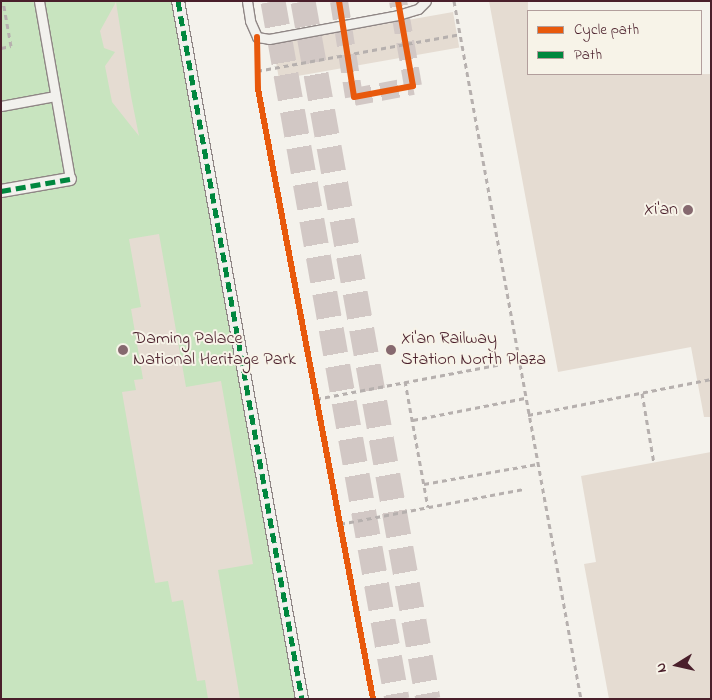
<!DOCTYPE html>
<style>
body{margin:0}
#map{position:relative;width:712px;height:700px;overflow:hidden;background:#f4f2ec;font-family:"Indie Flower",sans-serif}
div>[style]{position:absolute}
.green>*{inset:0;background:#c8e4bf}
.building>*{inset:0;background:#e5dcd2;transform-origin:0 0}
.minor-tunnel>*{height:18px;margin-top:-9px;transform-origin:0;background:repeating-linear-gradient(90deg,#d2c8c5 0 18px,transparent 0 27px)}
.secondary-tunnel>*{height:25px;margin-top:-12.5px;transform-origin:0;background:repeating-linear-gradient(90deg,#d2c8c5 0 25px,transparent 0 37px)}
.path>*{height:3px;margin-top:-1.5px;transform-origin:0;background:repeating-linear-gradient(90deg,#b6b0ae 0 5px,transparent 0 9px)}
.roads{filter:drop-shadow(1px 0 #8f8685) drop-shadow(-1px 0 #8f8685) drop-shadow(0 1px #8f8685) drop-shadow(0 -1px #8f8685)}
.service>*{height:9px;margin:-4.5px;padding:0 4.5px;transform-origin:4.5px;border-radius:4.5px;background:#f2f1ed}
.pedestrian>*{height:12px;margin:-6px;padding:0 6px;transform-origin:6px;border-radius:6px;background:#f2f1ed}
.path-bridge>*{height:3px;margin-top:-1.5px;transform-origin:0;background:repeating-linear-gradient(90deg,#b6b0ae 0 5px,transparent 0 9px)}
.quiet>*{height:5px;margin-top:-2.5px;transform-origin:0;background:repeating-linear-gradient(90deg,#00873e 0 10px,transparent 0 15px)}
.cycleway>*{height:6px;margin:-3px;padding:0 3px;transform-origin:3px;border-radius:3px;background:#e8590c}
.dots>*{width:14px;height:14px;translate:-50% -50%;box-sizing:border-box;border:2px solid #f7f3e8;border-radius:50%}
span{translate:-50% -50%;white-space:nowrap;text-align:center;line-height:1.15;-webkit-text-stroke:4px #f7f3e8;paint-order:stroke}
.poi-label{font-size:18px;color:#4a1f2b}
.right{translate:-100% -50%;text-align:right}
.left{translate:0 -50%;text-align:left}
.frame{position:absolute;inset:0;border:2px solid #4a1f2b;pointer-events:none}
.legend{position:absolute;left:527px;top:10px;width:175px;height:65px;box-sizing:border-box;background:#f7f3e8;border:1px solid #b29e9c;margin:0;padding:6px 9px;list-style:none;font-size:15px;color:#4a1f2b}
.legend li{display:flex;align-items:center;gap:10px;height:25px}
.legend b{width:25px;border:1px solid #b29e9c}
.north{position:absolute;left:652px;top:640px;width:50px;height:50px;-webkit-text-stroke:4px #f7f3e8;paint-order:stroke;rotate:260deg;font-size:14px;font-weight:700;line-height:20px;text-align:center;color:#4a1f2b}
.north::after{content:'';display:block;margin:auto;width:18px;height:22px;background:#4a1f2b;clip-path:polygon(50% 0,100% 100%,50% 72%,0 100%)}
</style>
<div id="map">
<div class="green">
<i style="clip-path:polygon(1px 1px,183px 1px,305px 699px,1px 699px)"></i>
</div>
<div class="building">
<i style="clip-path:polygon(489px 1px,528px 1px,528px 74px,711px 74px,711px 417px,704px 417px,691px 347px,558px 372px)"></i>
<i style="clip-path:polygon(116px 2px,131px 96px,139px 136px,112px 102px,105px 66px,115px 52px,104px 48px,100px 31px)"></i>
<i style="left:453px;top:12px;width:36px;height:183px;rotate:80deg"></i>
<i style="clip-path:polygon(159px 234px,186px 387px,221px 381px,253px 564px,218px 570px,240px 699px,208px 699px,205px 680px,197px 681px,183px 600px,172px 602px,168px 581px,155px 583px,122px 392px,136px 390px,134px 380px,143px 379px,131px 309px,141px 307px,129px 239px)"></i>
<i style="clip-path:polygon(711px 452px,711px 699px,609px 699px,584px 564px,596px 562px,581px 476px)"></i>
</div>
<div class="minor-tunnel">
<i style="left:339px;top:1px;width:97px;rotate:81.1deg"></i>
<i style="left:354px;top:97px;width:60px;rotate:-10.6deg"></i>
<i style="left:413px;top:86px;width:86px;rotate:-100deg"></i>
</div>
<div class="secondary-tunnel">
<i style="left:273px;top:1px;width:709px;rotate:79.93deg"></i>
<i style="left:303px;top:1px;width:709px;rotate:79.85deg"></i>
</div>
<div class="path">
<i style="left:454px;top:1px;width:709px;rotate:79.69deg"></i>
<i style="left:1px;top:48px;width:10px;rotate:-11deg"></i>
<i style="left:11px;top:46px;width:46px;rotate:-100.1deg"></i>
<i style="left:257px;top:71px;width:206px;rotate:-10.3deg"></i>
<i style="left:405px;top:381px;width:128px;rotate:79.7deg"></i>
<i style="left:316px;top:399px;width:189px;rotate:-10.7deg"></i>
<i style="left:528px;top:415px;width:187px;rotate:-11.1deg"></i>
<i style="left:413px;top:420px;width:114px;rotate:-11.1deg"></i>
<i style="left:424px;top:484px;width:115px;rotate:-10deg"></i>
<i style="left:340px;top:524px;width:187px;rotate:-10.8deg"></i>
</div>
<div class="roads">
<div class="service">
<i style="left:39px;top:1px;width:181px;rotate:80.1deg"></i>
<i style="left:247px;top:1px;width:20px;rotate:81deg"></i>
<i style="left:250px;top:21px;width:17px;rotate:66deg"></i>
<i style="left:257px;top:37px;width:12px;rotate:9deg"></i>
<i style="left:269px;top:39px;width:131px;rotate:-10.5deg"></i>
<i style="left:398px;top:15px;width:21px;rotate:-17deg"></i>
<i style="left:418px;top:9px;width:11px;rotate:-45deg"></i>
<i style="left:1px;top:106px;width:55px;rotate:-10.5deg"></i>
</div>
<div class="pedestrian">
<i style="left:178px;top:1px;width:709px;rotate:79.93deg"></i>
<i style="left:1px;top:191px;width:70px;rotate:-9.9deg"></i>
</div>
</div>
<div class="path-bridge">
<i style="left:642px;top:393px;width:71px;rotate:80.3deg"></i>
</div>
<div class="quiet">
<i style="left:178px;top:1px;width:709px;rotate:79.93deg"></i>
<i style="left:1px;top:191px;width:70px;rotate:-9.9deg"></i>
</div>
<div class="cycleway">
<i style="left:339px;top:1px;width:97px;rotate:81.1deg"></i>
<i style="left:354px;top:97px;width:60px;rotate:-10.6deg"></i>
<i style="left:413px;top:86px;width:86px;rotate:-100deg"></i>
<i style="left:257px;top:37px;width:52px;rotate:88.9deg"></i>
<i style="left:258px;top:89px;width:621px;rotate:79.32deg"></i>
</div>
<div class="dots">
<i style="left:688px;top:210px;background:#86696f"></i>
<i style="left:123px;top:350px;background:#86696f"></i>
<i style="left:391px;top:350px;background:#86696f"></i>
</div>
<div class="poi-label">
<span class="right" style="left:678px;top:210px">Xi'an</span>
<span class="left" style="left:133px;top:350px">Daming Palace<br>National Heritage Park</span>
<span class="left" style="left:401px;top:350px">Xi'an Railway<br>Station North Plaza</span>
</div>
<div class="frame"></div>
<ul class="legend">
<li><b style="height:6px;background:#e8590c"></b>Cycle path</li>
<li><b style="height:6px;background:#00873e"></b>Path</li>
</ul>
<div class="north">N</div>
</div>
